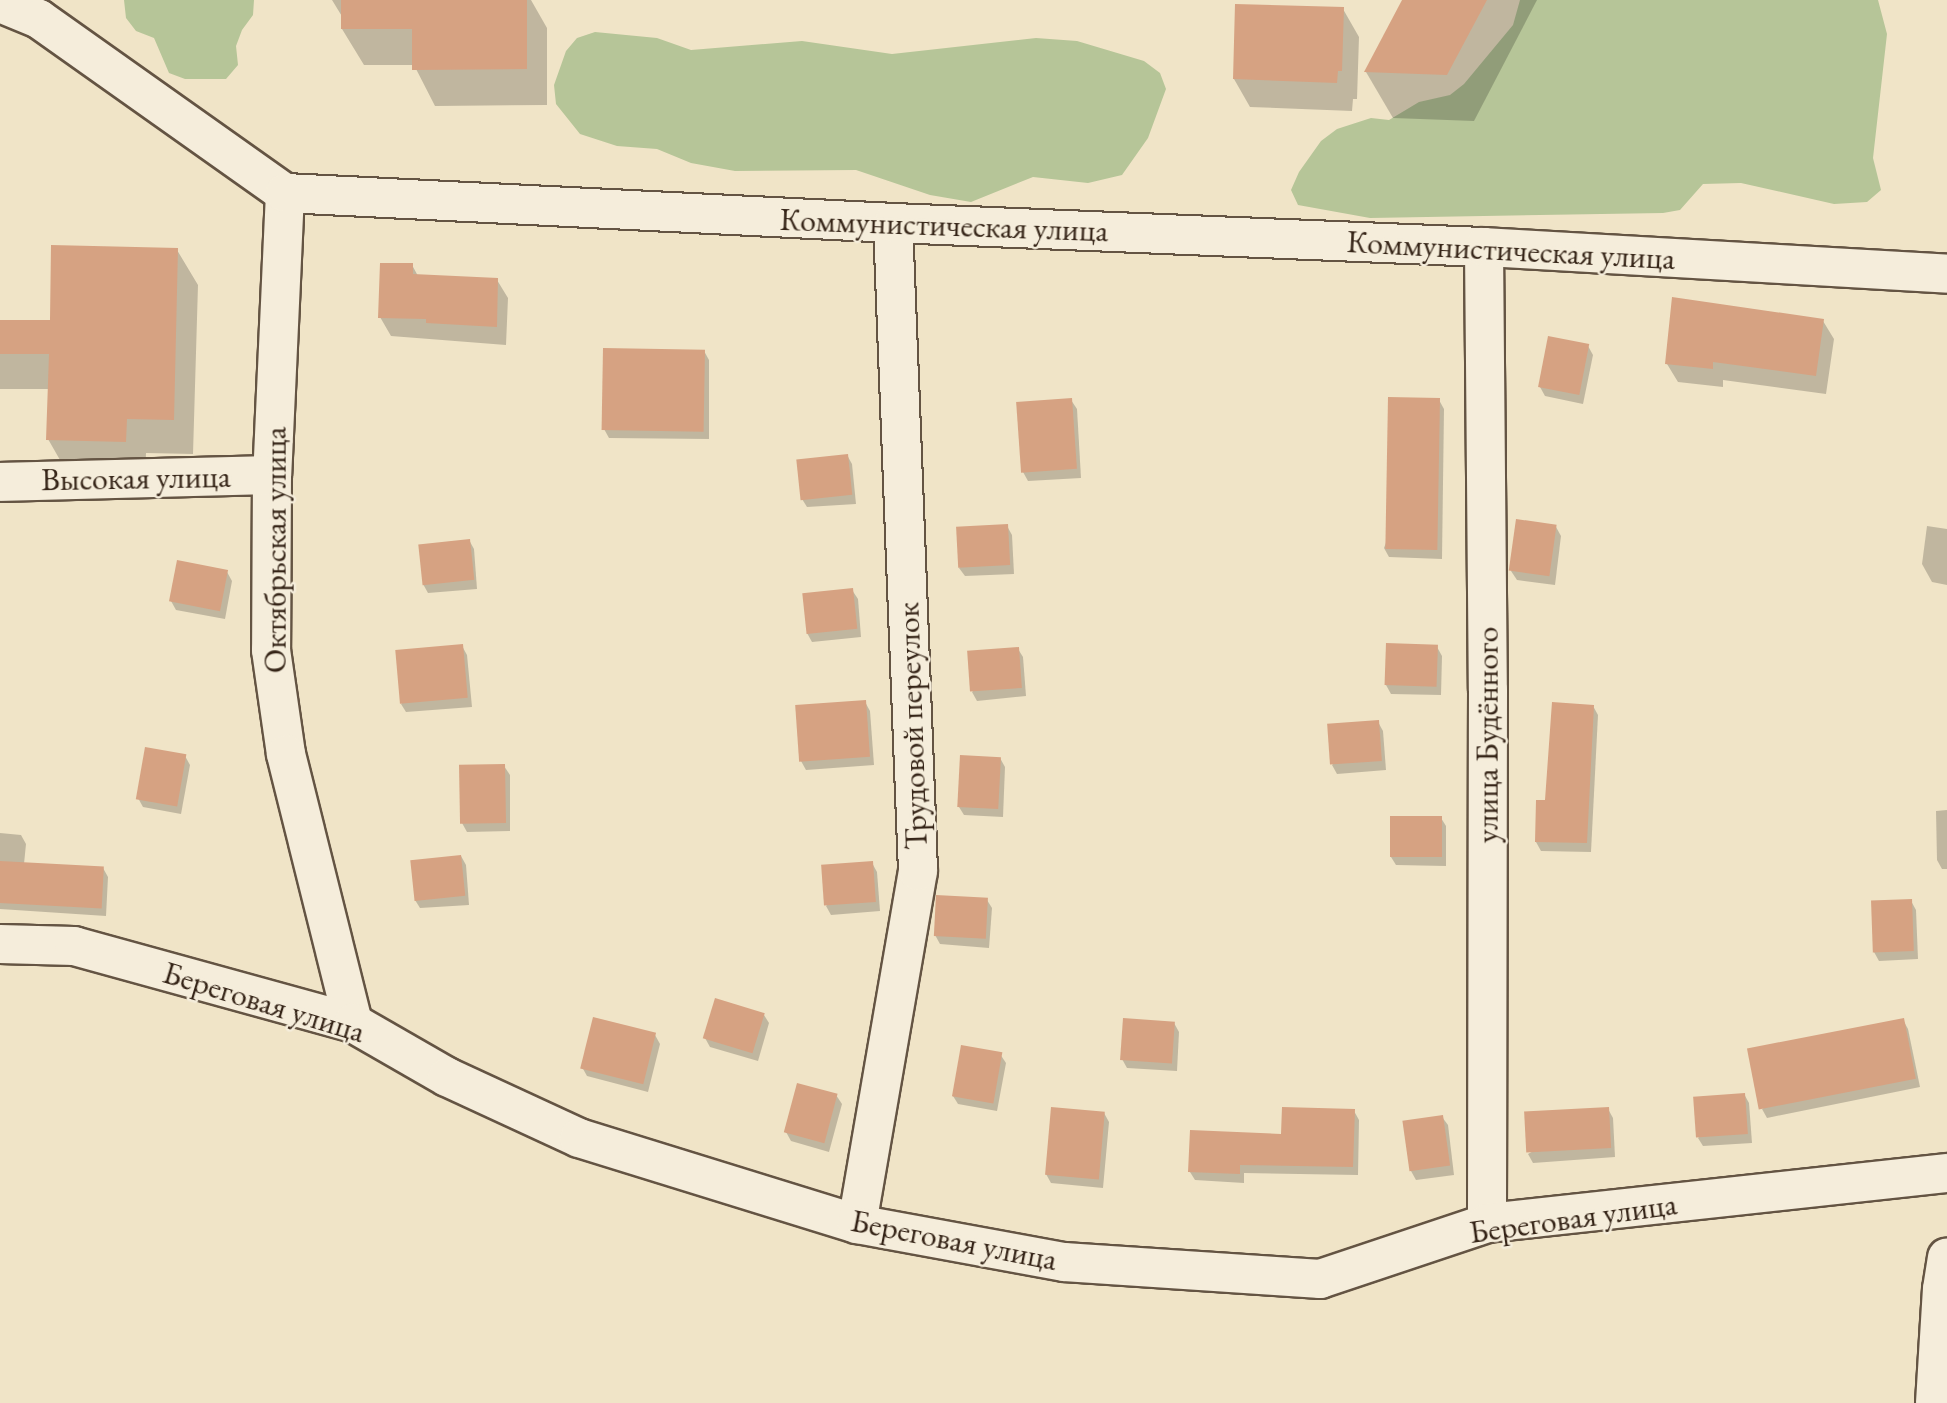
<!DOCTYPE html>
<meta charset="utf-8">
<style>
body{margin:0}
#map{position:relative;width:1947px;height:1403px;overflow:hidden;background:#f0e4c7;font-family:"EB Garamond",serif}
div>[style]{position:absolute}
.green>*{inset:0;background:#b6c598}
.shadow>*{inset:0;background:#0003}
.building>*{inset:0;background:#d6a282;transform-origin:0 0}
.roads{filter:drop-shadow(2px 0 #645443) drop-shadow(-2px 0 #645443) drop-shadow(0 2px #645443) drop-shadow(0 -2px #645443)}
.street>*{height:38px;margin:-19px;padding:0 19px;transform-origin:19px;border-radius:19px;background:#f5eddb}
.secondary>*{height:38px;margin:-19px;padding:0 19px;transform-origin:19px;border-radius:19px;background:#f5eddb}
span{translate:-50% -50%;white-space:nowrap;text-align:center;line-height:1.15;-webkit-text-stroke:5px #f5eddb;paint-order:stroke}
.street-label{font-size:32px;color:#352417}
</style>
<div id="map">
<div class="green">
<i style="clip-path:polygon(124px 0,254px 0,253px 15px,242px 30px,236px 46px,238px 65px,226px 79px,185px 79px,169px 73px,154px 38px,136px 31px,126px 18px)"></i>
<i style="clip-path:polygon(1520px 0,1878px 0,1887px 34px,1873px 158px,1881px 190px,1867px 202px,1834px 204px,1741px 183px,1703px 184px,1680px 210px,1663px 213px,1370px 218px,1298px 205px,1291px 190px,1299px 172px,1321px 141px,1337px 129px,1371px 118px,1389px 120px,1419px 102px,1450px 95px,1464px 84px,1513px 25px)"></i>
<i style="clip-path:polygon(595px 32px,657px 38px,691px 50px,802px 41px,892px 54px,1036px 38px,1077px 41px,1144px 61px,1160px 73px,1166px 89px,1148px 138px,1122px 175px,1088px 183px,1033px 177px,971px 202px,930px 195px,856px 170px,735px 171px,691px 163px,657px 149px,617px 146px,580px 134px,556px 104px,554px 85px,566px 51px,577px 38px)"></i>
</div>
<div class="shadow">
<i style="clip-path:polygon(332px 0,531px 0,547px 28px,547px 105px,435px 106px,414px 65px,364px 65px,342px 29px,343px 18px)"></i>
<i style="clip-path:polygon(1404px 0,1537px 0,1474px 121px,1393px 118px,1366px 72px)"></i>
<i style="clip-path:polygon(1343px 9px,1359px 37px,1357px 99px,1353px 99px,1352px 111px,1250px 107px,1234px 79px)"></i>
<i style="clip-path:polygon(177px 250px,198px 285px,193px 454px,146px 453px,145px 476px,68px 474px,48px 439px,50px 389px,0 389px,0 322px,51px 322px)"></i>
<i style="clip-path:polygon(412px 265px,418px 276px,497px 280px,508px 298px,506px 345px,391px 336px,380px 317px)"></i>
<i style="clip-path:polygon(1823px 321px,1834px 339px,1826px 394px,1723px 380px,1723px 387px,1678px 382px,1667px 364px)"></i>
<i style="clip-path:polygon(1588px 346px,1593px 355px,1583px 404px,1545px 396px,1540px 387px)"></i>
<i style="clip-path:polygon(704px 351px,709px 360px,709px 439px,609px 438px,604px 429px)"></i>
<i style="clip-path:polygon(1071px 400px,1077px 409px,1081px 478px,1028px 481px,1023px 472px)"></i>
<i style="clip-path:polygon(1439px 400px,1444px 409px,1442px 559px,1389px 557px,1384px 548px)"></i>
<i style="clip-path:polygon(847px 455px,852px 464px,856px 504px,807px 507px,802px 499px)"></i>
<i style="clip-path:polygon(1007px 526px,1012px 535px,1014px 574px,965px 576px,959px 568px)"></i>
<i style="clip-path:polygon(1927px 526px,1947px 529px,1947px 585px,1932px 582px,1922px 564px)"></i>
<i style="clip-path:polygon(1556px 527px,1561px 536px,1555px 585px,1517px 580px,1511px 571px)"></i>
<i style="clip-path:polygon(469px 540px,474px 549px,477px 589px,428px 593px,423px 584px)"></i>
<i style="clip-path:polygon(227px 572px,232px 581px,225px 619px,176px 610px,171px 601px)"></i>
<i style="clip-path:polygon(852px 590px,858px 599px,861px 637px,812px 642px,807px 633px)"></i>
<i style="clip-path:polygon(462px 646px,467px 655px,472px 707px,406px 712px,401px 704px)"></i>
<i style="clip-path:polygon(1437px 647px,1442px 656px,1441px 695px,1391px 694px,1386px 685px)"></i>
<i style="clip-path:polygon(1018px 649px,1023px 657px,1026px 696px,977px 701px,972px 692px)"></i>
<i style="clip-path:polygon(865px 702px,870px 711px,874px 765px,806px 770px,801px 761px)"></i>
<i style="clip-path:polygon(1593px 706px,1598px 715px,1591px 852px,1541px 851px,1536px 842px)"></i>
<i style="clip-path:polygon(1378px 722px,1383px 731px,1386px 770px,1337px 774px,1332px 765px)"></i>
<i style="clip-path:polygon(185px 756px,190px 765px,181px 814px,143px 807px,138px 798px)"></i>
<i style="clip-path:polygon(1000px 758px,1005px 767px,1003px 817px,964px 815px,959px 807px)"></i>
<i style="clip-path:polygon(504px 766px,510px 775px,510px 831px,467px 832px,462px 823px)"></i>
<i style="clip-path:polygon(1947px 810px,1947px 869px,1942px 869px,1937px 860px,1936px 811px)"></i>
<i style="clip-path:polygon(1441px 818px,1446px 826px,1446px 866px,1396px 865px,1391px 857px)"></i>
<i style="clip-path:polygon(0 833px,21px 835px,26px 844px,24px 864px,103px 868px,108px 877px,106px 916px,0 909px)"></i>
<i style="clip-path:polygon(461px 856px,466px 865px,469px 905px,420px 908px,415px 900px)"></i>
<i style="clip-path:polygon(872px 863px,877px 872px,880px 911px,831px 915px,826px 906px)"></i>
<i style="clip-path:polygon(987px 900px,992px 908px,989px 948px,940px 944px,935px 935px)"></i>
<i style="clip-path:polygon(1911px 901px,1916px 910px,1918px 959px,1879px 961px,1874px 952px)"></i>
<i style="clip-path:polygon(764px 1015px,769px 1023px,758px 1061px,710px 1047px,705px 1038px)"></i>
<i style="clip-path:polygon(1903px 1020px,1908px 1029px,1920px 1087px,1767px 1118px,1762px 1109px)"></i>
<i style="clip-path:polygon(1174px 1023px,1179px 1032px,1177px 1071px,1127px 1068px,1122px 1059px)"></i>
<i style="clip-path:polygon(655px 1035px,660px 1044px,648px 1092px,587px 1076px,582px 1067px)"></i>
<i style="clip-path:polygon(1000px 1054px,1006px 1063px,997px 1111px,958px 1104px,953px 1096px)"></i>
<i style="clip-path:polygon(1744px 1094px,1749px 1103px,1752px 1143px,1703px 1146px,1698px 1138px)"></i>
<i style="clip-path:polygon(836px 1095px,842px 1104px,829px 1152px,791px 1141px,786px 1132px)"></i>
<i style="clip-path:polygon(1608px 1109px,1613px 1118px,1615px 1157px,1533px 1163px,1528px 1154px)"></i>
<i style="clip-path:polygon(1354px 1111px,1359px 1120px,1358px 1175px,1244px 1173px,1244px 1183px,1195px 1180px,1190px 1172px)"></i>
<i style="clip-path:polygon(1104px 1113px,1109px 1122px,1103px 1188px,1051px 1183px,1046px 1174px)"></i>
<i style="clip-path:polygon(1442px 1117px,1448px 1125px,1454px 1175px,1416px 1180px,1411px 1171px)"></i>
</div>
<div class="building">
<i style="clip-path:polygon(341px 0,527px 0,527px 69px,412px 70px,412px 29px,341px 29px)"></i>
<i style="clip-path:polygon(1402px 0,1487px 0,1447px 75px,1364px 72px)"></i>
<i style="clip-path:polygon(1235px 4px,1344px 7px,1342px 71px,1338px 71px,1337px 83px,1233px 79px)"></i>
<i style="clip-path:polygon(51px 245px,178px 248px,174px 420px,127px 419px,126px 442px,46px 440px,49px 354px,0 354px,0 320px,50px 320px)"></i>
<i style="clip-path:polygon(380px 263px,413px 263px,413px 274px,498px 278px,497px 327px,426px 323px,426px 319px,378px 318px)"></i>
<i style="clip-path:polygon(1672px 297px,1824px 319px,1816px 376px,1713px 362px,1713px 369px,1665px 364px)"></i>
<i style="left:1548px;top:336px;width:42px;height:52px;rotate:11deg"></i>
<i style="left:603px;top:348px;width:102px;height:82px;rotate:1deg"></i>
<i style="left:1388px;top:397px;width:52px;height:152px;rotate:1deg"></i>
<i style="left:1072px;top:398px;width:71px;height:56px;rotate:86deg"></i>
<i style="left:848px;top:454px;width:41px;height:52px;rotate:84deg"></i>
<i style="left:1516px;top:519px;width:41px;height:52px;rotate:8deg"></i>
<i style="left:1008px;top:524px;width:41px;height:52px;rotate:87deg"></i>
<i style="left:470px;top:539px;width:41px;height:52px;rotate:84deg"></i>
<i style="left:177px;top:560px;width:52px;height:42px;rotate:11deg"></i>
<i style="left:853px;top:588px;width:41px;height:51px;rotate:84deg"></i>
<i style="left:1386px;top:643px;width:52px;height:42px;rotate:2deg"></i>
<i style="left:463px;top:644px;width:54px;height:68px;rotate:85deg"></i>
<i style="left:1019px;top:647px;width:41px;height:52px;rotate:86deg"></i>
<i style="left:866px;top:700px;width:57px;height:71px;rotate:86deg"></i>
<i style="clip-path:polygon(1552px 702px,1594px 705px,1587px 843px,1535px 842px,1536px 800px,1545px 800px)"></i>
<i style="left:1379px;top:720px;width:41px;height:52px;rotate:86deg"></i>
<i style="left:145px;top:747px;width:42px;height:53px;rotate:10deg"></i>
<i style="left:960px;top:755px;width:41px;height:52px;rotate:3deg"></i>
<i style="left:505px;top:764px;width:59px;height:46px;rotate:89deg"></i>
<i style="left:1390px;top:816px;width:52px;height:41px"></i>
<i style="left:461px;top:855px;width:41px;height:51px;rotate:84deg"></i>
<i style="left:0;top:861px;width:104px;height:42px;rotate:3deg"></i>
<i style="left:873px;top:861px;width:41px;height:52px;rotate:86deg"></i>
<i style="left:936px;top:895px;width:52px;height:41px;rotate:3deg"></i>
<i style="left:1912px;top:899px;width:52px;height:41px;rotate:88deg"></i>
<i style="left:715px;top:998px;width:52px;height:42px;rotate:17deg"></i>
<i style="left:593px;top:1017px;width:65px;height:53px;rotate:14deg"></i>
<i style="left:1123px;top:1018px;width:52px;height:42px;rotate:4deg"></i>
<i style="left:1904px;top:1018px;width:62px;height:160px;rotate:79deg"></i>
<i style="left:961px;top:1045px;width:42px;height:52px;rotate:10deg"></i>
<i style="left:797px;top:1083px;width:42px;height:51px;rotate:15deg"></i>
<i style="left:1745px;top:1093px;width:41px;height:52px;rotate:86deg"></i>
<i style="left:1051px;top:1107px;width:54px;height:68px;rotate:5deg"></i>
<i style="clip-path:polygon(1282px 1107px,1355px 1109px,1353px 1167px,1240px 1165px,1240px 1174px,1188px 1172px,1190px 1130px,1281px 1134px)"></i>
<i style="left:1609px;top:1107px;width:41px;height:85px;rotate:87deg"></i>
<i style="left:1443px;top:1115px;width:51px;height:41px;rotate:82deg"></i>
</div>
<div class="roads">
<div class="street">
<i style="left:285px;top:193px;width:282px;rotate:92.6deg"></i>
<i style="left:272px;top:475px;width:175px;rotate:90.3deg"></i>
<i style="left:271px;top:650px;width:105px;rotate:81.8deg"></i>
<i style="left:286px;top:754px;width:277px;rotate:76deg"></i>
<i style="left:1484px;top:247px;width:443px;rotate:89.5deg"></i>
<i style="left:1488px;top:690px;width:533px;rotate:90.11deg"></i>
<i style="left:0;top:482px;width:272px;rotate:-1.5deg"></i>
<i style="left:0;top:944px;width:74px;rotate:1.5deg"></i>
<i style="left:74px;top:946px;width:289px;rotate:15.4deg"></i>
<i style="left:353px;top:1023px;width:108px;rotate:29.9deg"></i>
<i style="left:447px;top:1077px;width:145px;rotate:24.8deg"></i>
<i style="left:579px;top:1138px;width:291px;rotate:17.2deg"></i>
<i style="left:857px;top:1224px;width:210px;rotate:10.4deg"></i>
<i style="left:1064px;top:1262px;width:257px;rotate:3.8deg"></i>
<i style="left:1320px;top:1279px;width:176px;rotate:-18.5deg"></i>
<i style="left:1487px;top:1223px;width:463px;rotate:-6.2deg"></i>
<i style="left:857px;top:1224px;width:358px;rotate:-80.2deg"></i>
<i style="left:918px;top:871px;width:648px;rotate:-92.21deg"></i>
</div>
<div class="secondary">
<i style="left:0;top:3px;width:42px;rotate:22.3deg"></i>
<i style="left:39px;top:19px;width:301px;rotate:35.3deg"></i>
<i style="left:285px;top:193px;width:609px;rotate:2.82deg"></i>
<i style="left:893px;top:223px;width:591px;rotate:2.33deg"></i>
<i style="left:1484px;top:247px;width:464px;rotate:3.3deg"></i>
<i style="left:1935px;top:1403px;width:114px;rotate:-86.5deg"></i>
<i style="left:1942px;top:1289px;width:32px;rotate:-81deg"></i>
</div>
</div>
<div class="street-label">
<span style="left:944px;top:225px;rotate:2deg">Коммунистическая улица</span>
<span style="left:1511px;top:250px;rotate:3deg">Коммунистическая улица</span>
<span style="left:136px;top:478px;rotate:-1deg">Высокая улица</span>
<span style="left:275px;top:550px;rotate:-90deg">Октябрьская улица</span>
<span style="left:912px;top:726px;rotate:-92deg">Трудовой переулок</span>
<span style="left:1487px;top:735px;rotate:-90deg">улица Будённого</span>
<span style="left:264px;top:1002px;rotate:17deg">Береговая улица</span>
<span style="left:1573px;top:1218px;rotate:-8deg">Береговая улица</span>
<span style="left:954px;top:1240px;rotate:11deg">Береговая улица</span>
</div>
</div>
